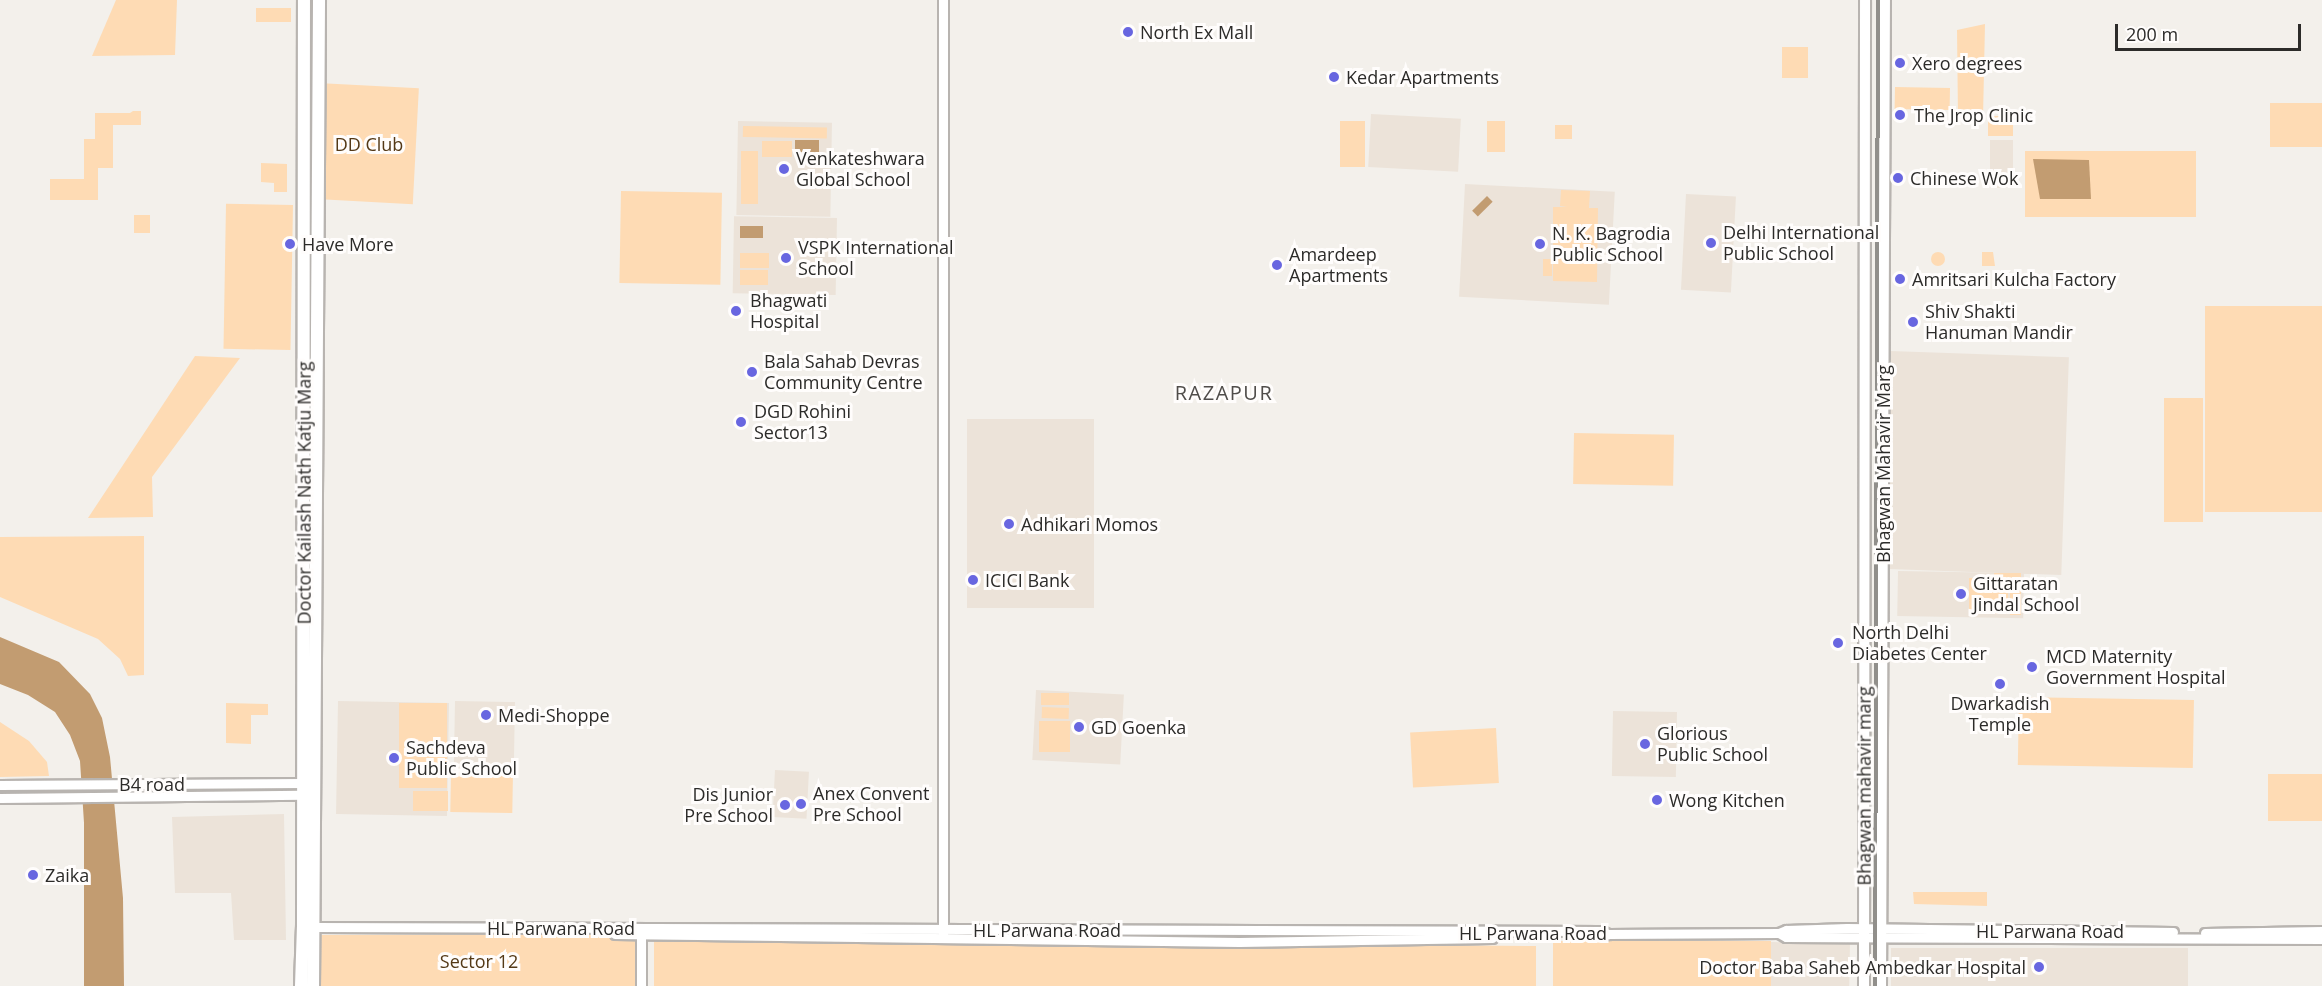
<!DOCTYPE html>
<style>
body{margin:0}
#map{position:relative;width:2322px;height:986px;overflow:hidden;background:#f3f0eb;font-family:"Open Sans",sans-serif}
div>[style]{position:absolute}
.built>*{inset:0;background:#ece3d9;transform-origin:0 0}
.green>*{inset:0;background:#fedbb4;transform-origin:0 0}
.round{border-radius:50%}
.water>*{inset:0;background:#c29c71;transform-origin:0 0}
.roads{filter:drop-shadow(2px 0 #b8b4b0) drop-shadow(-2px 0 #b8b4b0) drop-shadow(0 2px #b8b4b0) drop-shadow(0 -2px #b8b4b0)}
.tertiary>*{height:9px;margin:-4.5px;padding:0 4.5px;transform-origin:4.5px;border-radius:4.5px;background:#fff}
.secondary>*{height:10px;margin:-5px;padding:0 5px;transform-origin:5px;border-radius:5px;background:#fff}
.primary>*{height:12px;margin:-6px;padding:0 6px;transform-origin:6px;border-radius:6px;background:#fff}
.rail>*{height:4px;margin-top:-2px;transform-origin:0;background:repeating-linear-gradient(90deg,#fffdfc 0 4.5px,#918f8b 0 9px);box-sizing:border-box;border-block:2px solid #918f8b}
.dots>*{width:16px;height:16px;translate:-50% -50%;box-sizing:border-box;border:3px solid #fffdfc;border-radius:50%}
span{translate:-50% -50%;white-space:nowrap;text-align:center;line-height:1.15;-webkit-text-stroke:6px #fffdfc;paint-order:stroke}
.poi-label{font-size:18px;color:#2c2b29}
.left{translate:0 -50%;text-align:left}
.right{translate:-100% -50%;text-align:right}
.park-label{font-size:18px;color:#543916}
.street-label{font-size:18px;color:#2c2b29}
.neighbourhood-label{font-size:20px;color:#504d4a;letter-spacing:1.5px}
.scale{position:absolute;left:2115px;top:24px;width:186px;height:27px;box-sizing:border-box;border:3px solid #2c2b29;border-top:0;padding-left:8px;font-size:18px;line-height:21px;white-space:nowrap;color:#2c2b29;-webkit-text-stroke:4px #fffdfc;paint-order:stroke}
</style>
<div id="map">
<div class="built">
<i style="left:1371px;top:114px;width:90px;height:53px;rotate:3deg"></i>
<i style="left:738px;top:121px;width:94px;height:94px;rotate:1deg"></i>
<i style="left:2013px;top:140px;width:48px;height:23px;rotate:90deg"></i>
<i style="left:1465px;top:184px;width:150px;height:113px;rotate:3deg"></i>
<i style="left:1686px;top:194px;width:50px;height:96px;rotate:3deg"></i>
<i style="left:837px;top:218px;width:77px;height:103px;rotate:91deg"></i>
<i style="left:1890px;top:351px;width:179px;height:218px;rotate:2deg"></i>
<i style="left:967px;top:419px;width:127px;height:189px"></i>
<i style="left:1898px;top:571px;width:126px;height:45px;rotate:1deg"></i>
<i style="left:1036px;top:690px;width:88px;height:70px;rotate:3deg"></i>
<i style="left:338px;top:701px;width:111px;height:113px;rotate:1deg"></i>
<i style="left:455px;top:701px;width:60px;height:67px;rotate:1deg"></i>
<i style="left:1613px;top:711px;width:64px;height:65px;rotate:1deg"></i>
<i style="left:775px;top:770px;width:34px;height:47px;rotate:3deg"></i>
<i style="clip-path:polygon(284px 814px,286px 940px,234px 940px,231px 893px,175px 893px,172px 817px)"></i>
<i style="left:1771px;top:942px;width:79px;height:44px;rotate:1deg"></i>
<i style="left:1891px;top:948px;width:297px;height:38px"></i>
</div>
<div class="green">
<i style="clip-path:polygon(116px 0,177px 0,175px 55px,92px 56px)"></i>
<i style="left:256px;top:8px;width:35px;height:14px"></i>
<i style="clip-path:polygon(1985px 24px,1983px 118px,1958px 118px,1957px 30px)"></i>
<i style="left:1782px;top:47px;width:26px;height:31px"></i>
<i style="left:318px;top:83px;width:101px;height:116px;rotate:3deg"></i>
<i style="left:1895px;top:87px;width:55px;height:22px;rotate:1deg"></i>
<i style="left:2270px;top:103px;width:52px;height:44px"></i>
<i style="clip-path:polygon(133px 111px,141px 111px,141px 125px,113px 125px,113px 168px,98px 168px,98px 200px,50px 200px,50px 179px,84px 179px,84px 139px,95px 139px,95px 113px,130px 113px)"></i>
<i style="left:1988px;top:116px;width:25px;height:20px"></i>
<i style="left:1340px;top:121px;width:25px;height:46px"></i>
<i style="left:1487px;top:121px;width:18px;height:31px"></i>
<i style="left:1555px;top:125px;width:17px;height:14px"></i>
<i style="left:743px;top:126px;width:84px;height:11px;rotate:1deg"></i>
<i style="left:762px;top:141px;width:30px;height:16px"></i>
<i style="left:741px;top:151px;width:17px;height:53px"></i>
<i style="left:2025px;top:151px;width:171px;height:66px"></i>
<i style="clip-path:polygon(261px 163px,287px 164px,287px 192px,274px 192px,274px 183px,261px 182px)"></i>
<i style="clip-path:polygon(1561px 190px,1590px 191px,1589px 208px,1598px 208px,1597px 282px,1553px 281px,1553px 207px,1567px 207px,1560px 206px)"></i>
<i style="left:621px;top:191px;width:101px;height:92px;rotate:1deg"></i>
<i style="left:293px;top:205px;width:145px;height:67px;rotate:91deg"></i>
<i style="left:134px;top:215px;width:16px;height:18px"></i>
<i style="clip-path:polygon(1982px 252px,1993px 252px,1995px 266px,1982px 266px)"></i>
<i class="round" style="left:1931px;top:252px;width:14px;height:14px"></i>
<i style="left:740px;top:253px;width:29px;height:15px"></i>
<i style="left:1543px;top:259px;width:9px;height:17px"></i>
<i style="left:740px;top:270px;width:28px;height:15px"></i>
<i style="left:2205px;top:306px;width:117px;height:206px"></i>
<i style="clip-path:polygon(195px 356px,240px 358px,152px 477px,153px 517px,88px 518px)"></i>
<i style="left:2203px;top:398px;width:124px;height:39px;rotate:90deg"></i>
<i style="left:1574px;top:433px;width:100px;height:51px;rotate:1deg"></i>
<i style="clip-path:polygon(144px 536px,144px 675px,128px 676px,120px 659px,98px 639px,0 597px,0 537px)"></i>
<i style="left:1994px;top:573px;width:27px;height:13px"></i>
<i style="clip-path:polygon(1969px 578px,1992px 578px,1992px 587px,2008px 587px,2008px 614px,1969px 613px)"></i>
<i style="left:2010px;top:588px;width:11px;height:27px"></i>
<i style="left:1041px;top:693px;width:28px;height:12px"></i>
<i style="left:2019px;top:697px;width:175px;height:68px;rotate:1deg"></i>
<i style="clip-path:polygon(226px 703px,268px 704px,268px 715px,251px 715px,251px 744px,226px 743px)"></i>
<i style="left:399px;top:703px;width:48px;height:85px"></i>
<i style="left:1042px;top:707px;width:27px;height:11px;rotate:2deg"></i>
<i style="left:1039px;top:721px;width:31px;height:31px"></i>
<i style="clip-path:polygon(0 722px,29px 741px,47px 762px,49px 776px,0 777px)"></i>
<i style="left:1496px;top:728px;width:55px;height:86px;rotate:87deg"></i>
<i style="left:451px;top:772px;width:62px;height:40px;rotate:1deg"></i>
<i style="left:2322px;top:774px;width:47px;height:54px;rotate:90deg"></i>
<i style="left:413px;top:791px;width:35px;height:20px"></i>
<i style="clip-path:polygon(1913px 892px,1987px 892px,1987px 906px,1914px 904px)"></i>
<i style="left:321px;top:935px;width:316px;height:51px"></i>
<i style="clip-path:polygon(654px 938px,1536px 946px,1536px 986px,654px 986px)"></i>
<i style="left:1553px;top:941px;width:218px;height:45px"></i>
</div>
<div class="water">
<i style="left:819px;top:140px;width:12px;height:24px;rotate:90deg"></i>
<i style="clip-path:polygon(2033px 159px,2089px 160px,2091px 199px,2040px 199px)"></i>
<i style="left:1487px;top:196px;width:8px;height:21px;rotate:45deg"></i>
<i style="left:740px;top:226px;width:23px;height:12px"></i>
<i style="clip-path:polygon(0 637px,59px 662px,90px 694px,102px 718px,110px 757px,123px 898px,124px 986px,84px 986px,84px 823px,80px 761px,70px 735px,55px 712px,28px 695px,0 684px)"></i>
</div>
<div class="roads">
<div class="tertiary">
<i style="left:0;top:785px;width:303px;rotate:-0.4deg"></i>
<i style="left:0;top:798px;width:303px;rotate:-0.6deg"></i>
<i style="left:314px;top:927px;width:1288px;rotate:0.18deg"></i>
<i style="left:1602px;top:931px;width:7px;rotate:27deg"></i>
<i style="left:1608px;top:934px;width:171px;rotate:-0.3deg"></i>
<i style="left:1779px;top:933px;width:8px;rotate:30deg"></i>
<i style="left:1786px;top:937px;width:536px;rotate:0.21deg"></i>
<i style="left:1779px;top:933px;width:8px;rotate:-23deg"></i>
<i style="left:1786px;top:930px;width:61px;rotate:-1.9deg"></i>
<i style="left:1847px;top:928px;width:326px;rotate:0.7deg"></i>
<i style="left:2205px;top:933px;width:117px;rotate:-1deg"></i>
<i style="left:615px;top:934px;width:624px;rotate:0.73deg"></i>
<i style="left:1239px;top:942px;width:253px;rotate:-0.9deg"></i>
<i style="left:943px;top:934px;width:934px;rotate:-90deg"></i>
<i style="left:641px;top:986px;width:55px;rotate:-90deg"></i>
</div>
<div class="secondary">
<i style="left:1864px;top:986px;width:986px;rotate:-89.94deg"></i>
<i style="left:1881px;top:986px;width:986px;rotate:-89.77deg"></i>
</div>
<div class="primary">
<i style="left:301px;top:986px;width:59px;rotate:-88.1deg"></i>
<i style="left:303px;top:927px;width:927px;rotate:-89.94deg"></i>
<i style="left:313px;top:986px;width:986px;rotate:-89.65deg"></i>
</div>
</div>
<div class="rail">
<i style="left:1875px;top:986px;width:986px;rotate:-89.83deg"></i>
</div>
<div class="dots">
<i style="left:1128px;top:32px;background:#6866e0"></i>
<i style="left:1900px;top:63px;background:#6866e0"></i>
<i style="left:1334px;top:77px;background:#6866e0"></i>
<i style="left:1900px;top:115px;background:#6866e0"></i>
<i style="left:784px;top:169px;background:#6866e0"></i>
<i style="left:1898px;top:178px;background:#6866e0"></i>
<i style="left:1711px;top:243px;background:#6866e0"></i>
<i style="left:290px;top:244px;background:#6866e0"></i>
<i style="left:1540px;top:244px;background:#6866e0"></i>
<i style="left:786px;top:258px;background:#6866e0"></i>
<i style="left:1277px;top:265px;background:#6866e0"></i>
<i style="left:1900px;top:279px;background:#6866e0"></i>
<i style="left:736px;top:311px;background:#6866e0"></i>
<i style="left:1913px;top:322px;background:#6866e0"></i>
<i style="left:752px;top:372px;background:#6866e0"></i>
<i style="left:741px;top:422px;background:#6866e0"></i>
<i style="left:1009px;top:524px;background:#6866e0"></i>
<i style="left:973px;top:580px;background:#6866e0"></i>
<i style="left:1961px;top:594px;background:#6866e0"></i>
<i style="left:1838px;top:643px;background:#6866e0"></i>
<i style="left:2032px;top:667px;background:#6866e0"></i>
<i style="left:2000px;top:684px;background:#6866e0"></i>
<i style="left:486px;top:715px;background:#6866e0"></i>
<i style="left:1079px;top:727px;background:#6866e0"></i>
<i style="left:1645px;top:744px;background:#6866e0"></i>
<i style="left:394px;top:758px;background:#6866e0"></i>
<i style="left:1657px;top:800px;background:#6866e0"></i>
<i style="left:801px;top:804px;background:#6866e0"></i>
<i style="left:785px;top:805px;background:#6866e0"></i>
<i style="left:33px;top:875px;background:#6866e0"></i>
<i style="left:2039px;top:967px;background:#6866e0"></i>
</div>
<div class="poi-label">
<span class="left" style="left:1140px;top:32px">North Ex Mall</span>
<span class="left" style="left:1912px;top:63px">Xero degrees</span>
<span class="left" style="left:1346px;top:77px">Kedar Apartments</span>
<span class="left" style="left:1914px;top:115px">The Jrop Clinic</span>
<span class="left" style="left:796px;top:169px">Venkateshwara<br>Global School</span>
<span class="left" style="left:1910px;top:178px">Chinese Wok</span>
<span class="left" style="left:1723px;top:243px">Delhi International<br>Public School</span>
<span class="left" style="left:1552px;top:244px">N. K. Bagrodia<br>Public School</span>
<span class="left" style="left:302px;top:244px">Have More</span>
<span class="left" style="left:798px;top:258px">VSPK International<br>School</span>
<span class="left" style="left:1289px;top:265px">Amardeep<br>Apartments</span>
<span class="left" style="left:1912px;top:279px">Amritsari Kulcha Factory</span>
<span class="left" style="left:750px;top:311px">Bhagwati<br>Hospital</span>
<span class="left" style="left:1925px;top:322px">Shiv Shakti<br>Hanuman Mandir</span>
<span class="left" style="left:764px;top:372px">Bala Sahab Devras<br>Community Centre</span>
<span class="left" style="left:754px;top:422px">DGD Rohini<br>Sector13</span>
<span class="left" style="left:1021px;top:524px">Adhikari Momos</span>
<span class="left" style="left:985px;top:580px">ICICI Bank</span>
<span class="left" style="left:1973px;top:594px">Gittaratan<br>Jindal School</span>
<span class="left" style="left:1852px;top:643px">North Delhi<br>Diabetes Center</span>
<span class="left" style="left:2046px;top:667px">MCD Maternity<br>Government Hospital</span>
<span style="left:2000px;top:714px">Dwarkadish<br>Temple</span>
<span class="left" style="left:498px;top:715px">Medi-Shoppe</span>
<span class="left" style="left:1091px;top:727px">GD Goenka</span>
<span class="left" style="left:1657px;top:744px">Glorious<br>Public School</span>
<span class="left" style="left:406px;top:758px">Sachdeva<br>Public School</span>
<span class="left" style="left:813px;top:804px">Anex Convent<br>Pre School</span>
<span class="right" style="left:773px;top:805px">Dis Junior<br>Pre School</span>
<span class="left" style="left:1669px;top:800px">Wong Kitchen</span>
<span class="left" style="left:45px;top:875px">Zaika</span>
<span class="right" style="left:2026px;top:967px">Doctor Baba Saheb Ambedkar Hospital</span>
</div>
<div class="park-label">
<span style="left:369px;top:144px">DD Club</span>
<span style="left:479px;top:961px">Sector 12</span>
</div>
<div class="street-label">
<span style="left:1883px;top:464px;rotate:-90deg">Bhagwan Mahavir Marg</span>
<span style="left:304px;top:493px;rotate:-90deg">Doctor Kailash Nath Katju Marg</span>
<span style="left:152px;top:784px">B4 road</span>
<span style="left:1864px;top:786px;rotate:-90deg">Bhagwan mahavir marg</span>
<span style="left:561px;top:928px">HL Parwana Road</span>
<span style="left:1047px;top:930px">HL Parwana Road</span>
<span style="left:2050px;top:931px">HL Parwana Road</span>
<span style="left:1533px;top:933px">HL Parwana Road</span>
</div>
<div class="neighbourhood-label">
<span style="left:1224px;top:392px">RAZAPUR</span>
</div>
<div class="scale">200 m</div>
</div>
